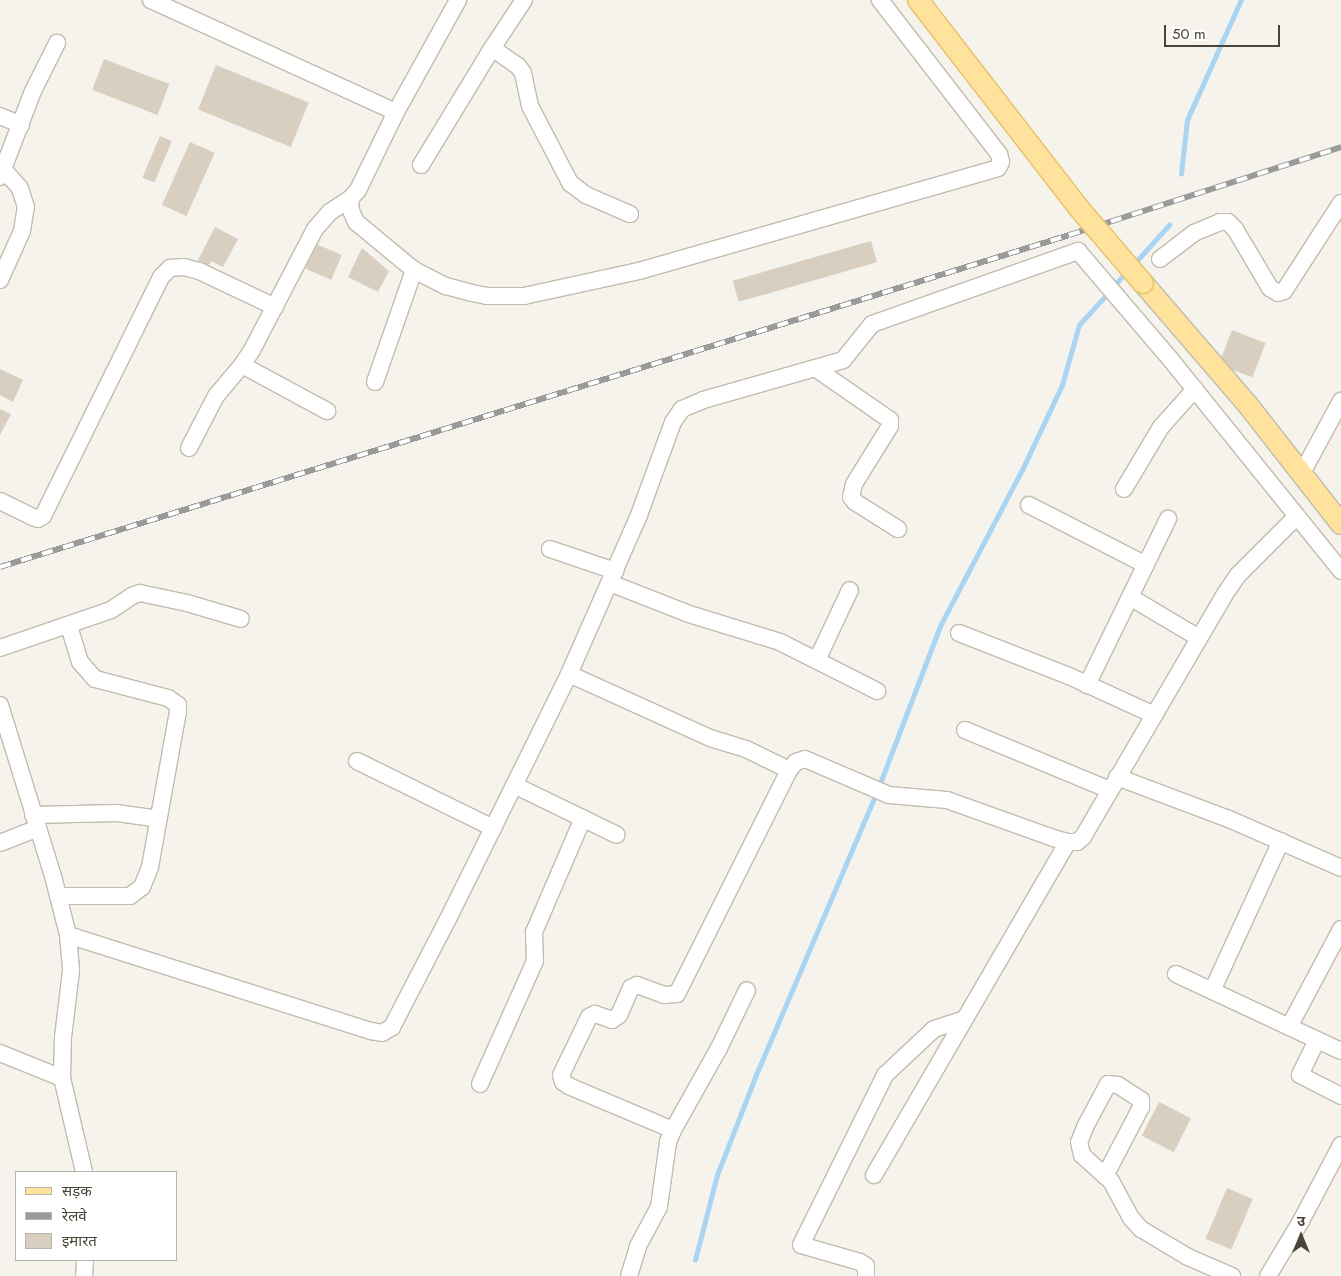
<!DOCTYPE html>
<meta charset="utf-8">
<style>
body{margin:0}
#map{position:relative;width:1341px;height:1276px;overflow:hidden;background:#f6f3ec;font-family:Jost,"Noto Sans Devanagari",sans-serif}
div>[style]{position:absolute}
.stream>*{height:4.5px;margin:-2.25px;padding:0 2.25px;transform-origin:2.25px;border-radius:2.25px;background:#a9d4f2}
.building>*{inset:0;background:#d8cfc1;transform-origin:0 0}
.roads{filter:drop-shadow(1px 0 #c2bbae) drop-shadow(-1px 0 #c2bbae) drop-shadow(0 1px #c2bbae) drop-shadow(0 -1px #c2bbae)}
.minor>*{height:16px;margin:-8px;padding:0 8px;transform-origin:8px;border-radius:8px;background:#fff}
.major>*{height:20px;margin:-10px;padding:0 10px;transform-origin:10px;border-radius:10px;background:#ffe39c}
.rail>*{height:5.5px;margin-top:-2.75px;transform-origin:0;background:repeating-linear-gradient(90deg,#fff 0 11px,#9a9a9a 0 22px);box-sizing:border-box;border-block:1px solid #9a9a9a}
.bridges{filter:drop-shadow(1px 0 #e6c16a) drop-shadow(-1px 0 #e6c16a) drop-shadow(0 1px #e6c16a) drop-shadow(0 -1px #e6c16a)}
.major-bridge>*{height:20px;margin:-10px;padding:0 10px;transform-origin:10px;border-radius:10px;background:#ffe39c}
span{translate:-50% -50%;white-space:nowrap;text-align:center;line-height:1.15;-webkit-text-stroke:5px #fff;paint-order:stroke}
.legend{position:absolute;left:15px;top:1171px;width:162px;height:90px;box-sizing:border-box;background:#fff;border:1px solid #b7b4b0;margin:0;padding:6px 9px;list-style:none;font-size:15px;color:#4b4439}
.legend li{display:flex;align-items:center;gap:10px;height:25px}
.legend b{width:25px;border:1px solid #b7b4b0}
.north{position:absolute;left:1276px;top:1211px;width:50px;height:50px;-webkit-text-stroke:4px #fff;paint-order:stroke;rotate:0deg;font-size:14px;font-weight:700;line-height:20px;text-align:center;color:#4b4439}
.north::after{content:'';display:block;margin:auto;width:18px;height:22px;background:#4b4439;clip-path:polygon(50% 0,100% 100%,50% 72%,0 100%)}
.scale{position:absolute;left:1164px;top:25px;width:116px;height:22px;box-sizing:border-box;border:2px solid #4b4439;border-top:0;padding-left:6px;font-size:15px;line-height:18px;white-space:nowrap;color:#4b4439;-webkit-text-stroke:4px #fff;paint-order:stroke}
</style>
<div id="map">
<div class="stream">
<i style="left:1181px;top:174px;width:54px;rotate:-83.7deg"></i>
<i style="left:1187px;top:120px;width:132px;rotate:-65.8deg"></i>
<i style="left:1133px;top:265px;width:54px;rotate:-48deg"></i>
<i style="left:1113px;top:287px;width:20px;rotate:-49deg"></i>
<i style="left:879px;top:786px;width:173px;rotate:-69.1deg"></i>
<i style="left:941px;top:624px;width:174px;rotate:-62.3deg"></i>
<i style="left:1022px;top:470px;width:94px;rotate:-64.8deg"></i>
<i style="left:1062px;top:385px;width:62px;rotate:-74.2deg"></i>
<i style="left:1079px;top:325px;width:43px;rotate:-47.8deg"></i>
<i style="left:695px;top:1260px;width:88px;rotate:-75.5deg"></i>
<i style="left:717px;top:1175px;width:107px;rotate:-68.7deg"></i>
<i style="left:756px;top:1075px;width:306px;rotate:-66.9deg"></i>
</div>
<div class="building">
<i style="left:104px;top:59px;width:70px;height:33px;rotate:21deg"></i>
<i style="left:216px;top:65px;width:100px;height:48px;rotate:22deg"></i>
<i style="left:160px;top:136px;width:13px;height:45px;rotate:23deg"></i>
<i style="left:190px;top:142px;width:27px;height:69px;rotate:24deg"></i>
<i style="clip-path:polygon(215px 227px,238px 239px,223px 267px,211px 261px,209px 265px,198px 260px)"></i>
<i style="left:871px;top:241px;width:22px;height:144px;rotate:74deg"></i>
<i style="left:316px;top:244px;width:28px;height:27px;rotate:23deg"></i>
<i style="clip-path:polygon(362px 248px,389px 271px,378px 292px,348px 277px)"></i>
<i style="left:1232px;top:330px;width:36px;height:37px;rotate:21deg"></i>
<i style="clip-path:polygon(0 369px,23px 380px,13px 402px,0 395px)"></i>
<i style="clip-path:polygon(0 409px,11px 414px,0 435px)"></i>
<i style="left:1159px;top:1102px;width:36px;height:38px;rotate:27deg"></i>
<i style="left:1227px;top:1188px;width:28px;height:55px;rotate:23deg"></i>
</div>
<div class="roads">
<div class="minor">
<i style="left:151px;top:0;width:269px;rotate:24.6deg"></i>
<i style="left:492px;top:48px;width:32px;rotate:35deg"></i>
<i style="left:518px;top:66px;width:9px;rotate:54deg"></i>
<i style="left:523px;top:73px;width:34px;rotate:78deg"></i>
<i style="left:530px;top:106px;width:87px;rotate:62.5deg"></i>
<i style="left:570px;top:183px;width:20px;rotate:37deg"></i>
<i style="left:586px;top:195px;width:48px;rotate:23.4deg"></i>
<i style="left:0;top:116px;width:23px;rotate:23deg"></i>
<i style="left:421px;top:165px;width:131px;rotate:-58.7deg"></i>
<i style="left:489px;top:53px;width:64px;rotate:-56.6deg"></i>
<i style="left:0;top:177px;width:92px;rotate:-69deg"></i>
<i style="left:33px;top:91px;width:54px;rotate:-63.4deg"></i>
<i style="left:351px;top:198px;width:10px;rotate:96deg"></i>
<i style="left:350px;top:208px;width:15px;rotate:67deg"></i>
<i style="left:356px;top:222px;width:75px;rotate:39.6deg"></i>
<i style="left:414px;top:270px;width:36px;rotate:27deg"></i>
<i style="left:446px;top:286px;width:27px;rotate:15deg"></i>
<i style="left:472px;top:293px;width:15px;rotate:11deg"></i>
<i style="left:487px;top:296px;width:37px"></i>
<i style="left:524px;top:296px;width:118px;rotate:-12.3deg"></i>
<i style="left:639px;top:271px;width:373px;rotate:-16deg"></i>
<i style="left:998px;top:168px;width:7px;rotate:-63deg"></i>
<i style="left:1001px;top:162px;width:8px;rotate:-104deg"></i>
<i style="left:999px;top:154px;width:195px;rotate:-127.7deg"></i>
<i style="left:1160px;top:259px;width:43px;rotate:-37.4deg"></i>
<i style="left:1194px;top:233px;width:28px;rotate:-23deg"></i>
<i style="left:1220px;top:222px;width:8px"></i>
<i style="left:1228px;top:222px;width:10px;rotate:45deg"></i>
<i style="left:1235px;top:229px;width:69px;rotate:59.3deg"></i>
<i style="left:1270px;top:288px;width:9px;rotate:32deg"></i>
<i style="left:1278px;top:293px;width:6px;rotate:-18deg"></i>
<i style="left:1284px;top:291px;width:105px;rotate:-57.1deg"></i>
<i style="left:0;top:280px;width:54px;rotate:-65.8deg"></i>
<i style="left:22px;top:231px;width:24px;rotate:-81deg"></i>
<i style="left:26px;top:207px;width:20px;rotate:-108deg"></i>
<i style="left:20px;top:188px;width:24px;rotate:-132deg"></i>
<i style="left:242px;top:365px;width:97px;rotate:28.4deg"></i>
<i style="left:815px;top:368px;width:91px;rotate:34.7deg"></i>
<i style="left:890px;top:420px;width:6px;rotate:90deg"></i>
<i style="left:890px;top:426px;width:68px;rotate:121.8deg"></i>
<i style="left:854px;top:484px;width:13px;rotate:103deg"></i>
<i style="left:851px;top:497px;width:6px;rotate:51deg"></i>
<i style="left:855px;top:502px;width:51px;rotate:32.1deg"></i>
<i style="left:375px;top:382px;width:119px;rotate:-70.8deg"></i>
<i style="left:189px;top:448px;width:59px;rotate:-62.6deg"></i>
<i style="left:216px;top:396px;width:40px;rotate:-50deg"></i>
<i style="left:242px;top:365px;width:18px;rotate:-56deg"></i>
<i style="left:252px;top:350px;width:136px;rotate:-62.5deg"></i>
<i style="left:315px;top:229px;width:23px;rotate:-49deg"></i>
<i style="left:330px;top:212px;width:25px;rotate:-34deg"></i>
<i style="left:351px;top:198px;width:11px;rotate:-49deg"></i>
<i style="left:358px;top:190px;width:87px;rotate:-64deg"></i>
<i style="left:396px;top:112px;width:128px;rotate:-61deg"></i>
<i style="left:1302px;top:473px;width:82px;rotate:-61.6deg"></i>
<i style="left:1124px;top:489px;width:72px;rotate:-59.2deg"></i>
<i style="left:1161px;top:427px;width:51px;rotate:-48.2deg"></i>
<i style="left:0;top:501px;width:37px;rotate:26deg"></i>
<i style="left:33px;top:517px;width:5px;rotate:22deg"></i>
<i style="left:38px;top:519px;width:6px;rotate:-31deg"></i>
<i style="left:43px;top:516px;width:267px;rotate:-63.7deg"></i>
<i style="left:161px;top:277px;width:13px;rotate:-45deg"></i>
<i style="left:170px;top:268px;width:14px;rotate:-4deg"></i>
<i style="left:184px;top:267px;width:16px;rotate:15deg"></i>
<i style="left:199px;top:271px;width:84px;rotate:25.3deg"></i>
<i style="left:1029px;top:505px;width:131px;rotate:27.1deg"></i>
<i style="left:550px;top:549px;width:69px;rotate:18.7deg"></i>
<i style="left:610px;top:583px;width:85px;rotate:21.4deg"></i>
<i style="left:689px;top:614px;width:95px;rotate:17.1deg"></i>
<i style="left:780px;top:642px;width:109px;rotate:26.8deg"></i>
<i style="left:1130px;top:597px;width:80px;rotate:30.7deg"></i>
<i style="left:959px;top:633px;width:118px;rotate:21.4deg"></i>
<i style="left:1069px;top:676px;width:94px;rotate:24.6deg"></i>
<i style="left:0;top:648px;width:117px;rotate:-18.9deg"></i>
<i style="left:111px;top:610px;width:25px;rotate:-34deg"></i>
<i style="left:132px;top:596px;width:9px;rotate:-21deg"></i>
<i style="left:140px;top:593px;width:48px;rotate:12deg"></i>
<i style="left:187px;top:603px;width:56px;rotate:16.5deg"></i>
<i style="left:817px;top:660px;width:77px;rotate:-64.8deg"></i>
<i style="left:569px;top:674px;width:155px;rotate:24.4deg"></i>
<i style="left:710px;top:738px;width:38px;rotate:17deg"></i>
<i style="left:746px;top:749px;width:48px;rotate:26deg"></i>
<i style="left:1087px;top:685px;width:185px;rotate:-64deg"></i>
<i style="left:0;top:705px;width:179px;rotate:72.8deg"></i>
<i style="left:53px;top:876px;width:61px;rotate:75.7deg"></i>
<i style="left:68px;top:935px;width:36px;rotate:85deg"></i>
<i style="left:71px;top:971px;width:66px;rotate:96.9deg"></i>
<i style="left:63px;top:1037px;width:41px;rotate:91.4deg"></i>
<i style="left:62px;top:1078px;width:97px;rotate:76.8deg"></i>
<i style="left:965px;top:730px;width:157px;rotate:22.5deg"></i>
<i style="left:357px;top:761px;width:152px;rotate:26.2deg"></i>
<i style="left:1117px;top:777px;width:120px;rotate:20.6deg"></i>
<i style="left:1229px;top:819px;width:122px;rotate:23.6deg"></i>
<i style="left:514px;top:785px;width:114px;rotate:25.9deg"></i>
<i style="left:33px;top:815px;width:84px;rotate:-1.4deg"></i>
<i style="left:117px;top:813px;width:42px;rotate:8.1deg"></i>
<i style="left:0;top:843px;width:41px;rotate:-21.5deg"></i>
<i style="left:58px;top:896px;width:72px"></i>
<i style="left:130px;top:896px;width:15px;rotate:-37deg"></i>
<i style="left:142px;top:887px;width:22px;rotate:-68deg"></i>
<i style="left:150px;top:867px;width:158px;rotate:-79.8deg"></i>
<i style="left:178px;top:712px;width:7px;rotate:-90deg"></i>
<i style="left:178px;top:705px;width:12px;rotate:-145deg"></i>
<i style="left:168px;top:698px;width:75px;rotate:-165.4deg"></i>
<i style="left:95px;top:679px;width:23px;rotate:-131deg"></i>
<i style="left:80px;top:662px;width:38px;rotate:-107deg"></i>
<i style="left:68px;top:935px;width:318px;rotate:17.6deg"></i>
<i style="left:371px;top:1031px;width:11px;rotate:10deg"></i>
<i style="left:382px;top:1033px;width:12px;rotate:-31deg"></i>
<i style="left:392px;top:1027px;width:122px;rotate:-62.6deg"></i>
<i style="left:448px;top:919px;width:273px;rotate:-63.7deg"></i>
<i style="left:569px;top:674px;width:174px;rotate:-66.2deg"></i>
<i style="left:639px;top:515px;width:99px;rotate:-69.9deg"></i>
<i style="left:673px;top:422px;width:16px;rotate:-55deg"></i>
<i style="left:682px;top:409px;width:23px;rotate:-23deg"></i>
<i style="left:703px;top:400px;width:146px;rotate:-15.9deg"></i>
<i style="left:843px;top:360px;width:46px;rotate:-51.1deg"></i>
<i style="left:872px;top:324px;width:219px;rotate:-19.5deg"></i>
<i style="left:1078px;top:251px;width:143px;rotate:49.5deg"></i>
<i style="left:1171px;top:360px;width:271px;rotate:51.1deg"></i>
<i style="left:1176px;top:974px;width:182px;rotate:25deg"></i>
<i style="left:1212px;top:991px;width:165px;rotate:-65.3deg"></i>
<i style="left:1289px;top:1027px;width:111px;rotate:-62deg"></i>
<i style="left:1317px;top:1040px;width:39px;rotate:116deg"></i>
<i style="left:1300px;top:1075px;width:46px;rotate:27.1deg"></i>
<i style="left:0;top:1053px;width:67px;rotate:22deg"></i>
<i style="left:480px;top:1084px;width:135px;rotate:-65.9deg"></i>
<i style="left:535px;top:961px;width:29px;rotate:-92deg"></i>
<i style="left:534px;top:932px;width:124px;rotate:-66.7deg"></i>
<i style="left:673px;top:1130px;width:113px;rotate:-157.1deg"></i>
<i style="left:569px;top:1086px;width:7px;rotate:-146deg"></i>
<i style="left:563px;top:1082px;width:7px;rotate:-106deg"></i>
<i style="left:561px;top:1075px;width:64px;rotate:-64.2deg"></i>
<i style="left:589px;top:1017px;width:7px;rotate:-27deg"></i>
<i style="left:595px;top:1014px;width:18px;rotate:19deg"></i>
<i style="left:612px;top:1020px;width:9px;rotate:-36deg"></i>
<i style="left:619px;top:1015px;width:30px;rotate:-66deg"></i>
<i style="left:631px;top:988px;width:7px;rotate:-27deg"></i>
<i style="left:637px;top:985px;width:29px;rotate:20deg"></i>
<i style="left:664px;top:995px;width:13px;rotate:-4deg"></i>
<i style="left:677px;top:994px;width:250px;rotate:-63.4deg"></i>
<i style="left:789px;top:770px;width:11px;rotate:-49deg"></i>
<i style="left:796px;top:762px;width:9px;rotate:-18deg"></i>
<i style="left:805px;top:759px;width:91px;rotate:23.2deg"></i>
<i style="left:889px;top:795px;width:58px;rotate:4.9deg"></i>
<i style="left:947px;top:800px;width:113px;rotate:19.7deg"></i>
<i style="left:1053px;top:838px;width:16px;rotate:15deg"></i>
<i style="left:1068px;top:842px;width:9px"></i>
<i style="left:1077px;top:842px;width:8px;rotate:-40deg"></i>
<i style="left:1083px;top:837px;width:281px;rotate:-59.7deg"></i>
<i style="left:1225px;top:594px;width:23px;rotate:-56deg"></i>
<i style="left:1238px;top:575px;width:83px;rotate:-45deg"></i>
<i style="left:874px;top:1175px;width:385px;rotate:-59.8deg"></i>
<i style="left:1105px;top:1176px;width:78px;rotate:-62.4deg"></i>
<i style="left:1141px;top:1107px;width:7px;rotate:-90deg"></i>
<i style="left:1141px;top:1100px;width:27px;rotate:-147deg"></i>
<i style="left:1118px;top:1085px;width:10px;rotate:-174deg"></i>
<i style="left:1108px;top:1084px;width:47px;rotate:118.2deg"></i>
<i style="left:1086px;top:1125px;width:18px;rotate:112deg"></i>
<i style="left:1079px;top:1142px;width:13px;rotate:77deg"></i>
<i style="left:1082px;top:1155px;width:39px;rotate:42deg"></i>
<i style="left:1111px;top:1181px;width:42px;rotate:61.6deg"></i>
<i style="left:1131px;top:1218px;width:15px;rotate:48deg"></i>
<i style="left:1141px;top:1229px;width:55px;rotate:30.8deg"></i>
<i style="left:1188px;top:1257px;width:48px;rotate:23.4deg"></i>
<i style="left:84px;top:1276px;width:16px;rotate:-86deg"></i>
<i style="left:629px;top:1276px;width:31px;rotate:-73deg"></i>
<i style="left:638px;top:1246px;width:44px;rotate:-61.7deg"></i>
<i style="left:659px;top:1207px;width:66px;rotate:-82.1deg"></i>
<i style="left:668px;top:1142px;width:13px;rotate:-67deg"></i>
<i style="left:673px;top:1130px;width:94px;rotate:-60.7deg"></i>
<i style="left:719px;top:1048px;width:64px;rotate:-64.2deg"></i>
<i style="left:866px;top:1276px;width:10px;rotate:-90deg"></i>
<i style="left:866px;top:1266px;width:7px;rotate:-146deg"></i>
<i style="left:860px;top:1262px;width:61px;rotate:-163.9deg"></i>
<i style="left:801px;top:1245px;width:190px;rotate:-63.7deg"></i>
<i style="left:885px;top:1075px;width:67px;rotate:-43.2deg"></i>
<i style="left:934px;top:1029px;width:32px;rotate:-18deg"></i>
<i style="left:1268px;top:1276px;width:64px;rotate:-59deg"></i>
<i style="left:1301px;top:1221px;width:86px;rotate:-62.2deg"></i>
</div>
<div class="major">
<i style="left:1143px;top:283px;width:161px;rotate:49.3deg"></i>
<i style="left:1248px;top:405px;width:151px;rotate:52deg"></i>
</div>
</div>
<div class="rail">
<i style="left:0;top:567px;width:1119px;rotate:-17.25deg"></i>
<i style="left:1069px;top:235px;width:286px;rotate:-17.9deg"></i>
</div>
<div class="bridges">
<div class="major-bridge">
<i style="left:918px;top:0;width:262px;rotate:52.3deg"></i>
<i style="left:1078px;top:207px;width:100px;rotate:49.5deg"></i>
</div>
</div>
<ul class="legend">
<li><b style="height:6px;background:#ffe39c"></b>सड़क</li>
<li><b style="height:6px;background:#9a9a9a"></b>रेलवे</li>
<li><b style="height:14px;background:#d8cfc1"></b>इमारत</li>
</ul>
<div class="north">उ</div>
<div class="scale">50 m</div>
</div>
